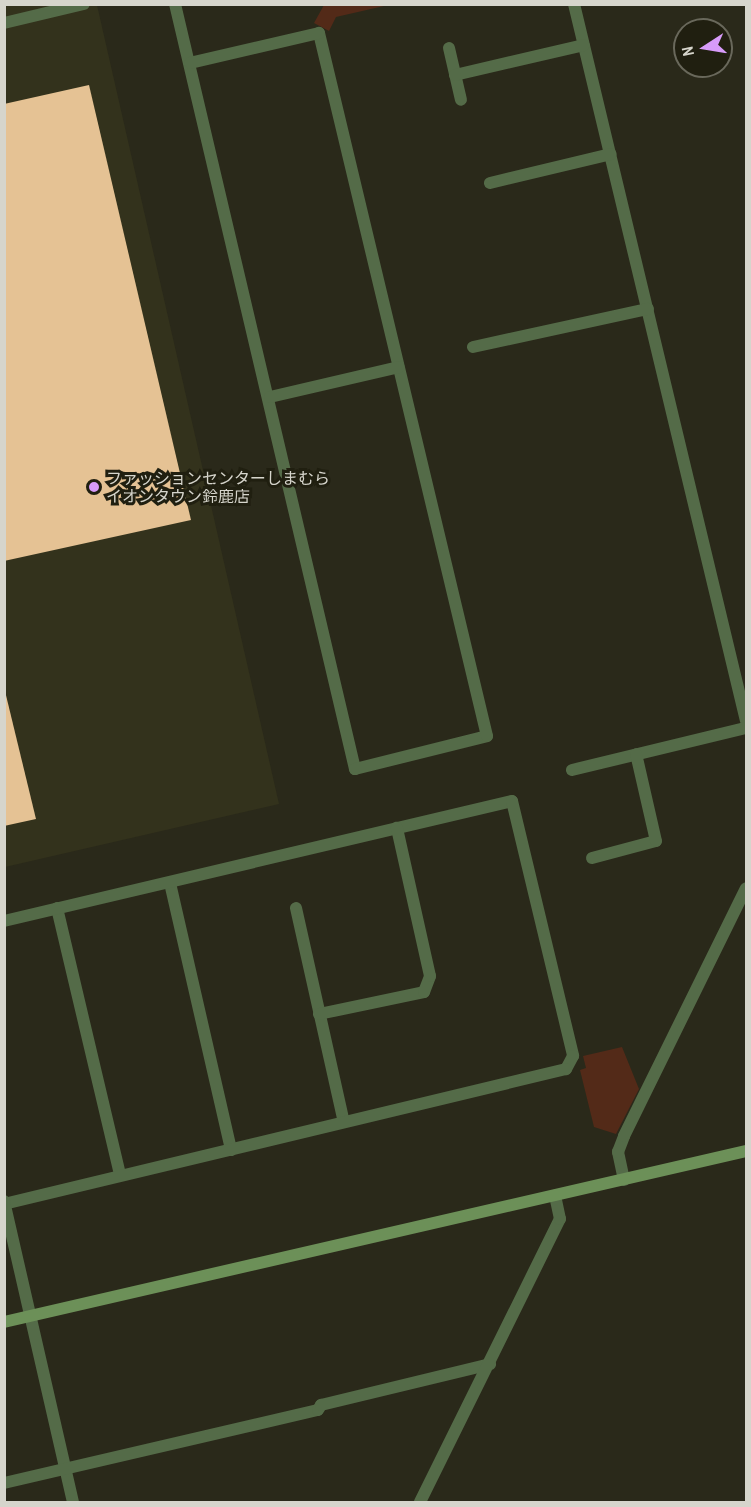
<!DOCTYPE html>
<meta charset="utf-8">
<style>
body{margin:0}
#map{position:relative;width:751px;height:1507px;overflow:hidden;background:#2a291a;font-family:"Archivo Narrow","Noto Sans JP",sans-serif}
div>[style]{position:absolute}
.built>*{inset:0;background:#33321c}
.green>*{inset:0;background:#532a18}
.building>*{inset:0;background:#e5c294}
.street>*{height:12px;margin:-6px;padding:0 6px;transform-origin:6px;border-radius:6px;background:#546b48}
.secondary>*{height:12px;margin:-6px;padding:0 6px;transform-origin:6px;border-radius:6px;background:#6c9058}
.dots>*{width:16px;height:16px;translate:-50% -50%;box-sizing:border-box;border:3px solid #201f10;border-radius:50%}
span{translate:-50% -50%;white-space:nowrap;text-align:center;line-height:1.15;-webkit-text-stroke:6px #201f10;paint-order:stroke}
.poi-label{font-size:16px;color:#d6d5cc}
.left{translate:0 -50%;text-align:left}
.frame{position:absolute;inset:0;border:6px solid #d6d5cc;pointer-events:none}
.north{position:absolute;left:673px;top:18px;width:60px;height:60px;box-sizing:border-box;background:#201f10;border:2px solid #69685b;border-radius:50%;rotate:258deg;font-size:16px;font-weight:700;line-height:24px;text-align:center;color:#d6d5cc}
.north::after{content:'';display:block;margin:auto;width:21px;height:27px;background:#d79bf9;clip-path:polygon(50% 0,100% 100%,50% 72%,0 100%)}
</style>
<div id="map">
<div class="built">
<i style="clip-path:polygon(4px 5px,97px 5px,279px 804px,5px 867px)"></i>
</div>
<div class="green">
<i style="clip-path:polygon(324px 5px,384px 4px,384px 6px,336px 17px,329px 31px,314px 23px)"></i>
<i style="clip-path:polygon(622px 1047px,639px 1089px,616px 1134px,594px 1127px,580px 1070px,586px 1068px,583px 1056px)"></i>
</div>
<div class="building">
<i style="clip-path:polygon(89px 85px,191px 520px,4px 561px,4px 104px)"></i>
<i style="clip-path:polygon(4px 687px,36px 819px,4px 826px)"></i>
</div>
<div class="street">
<i style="left:175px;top:4px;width:786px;rotate:76.76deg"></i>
<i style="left:355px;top:769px;width:136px;rotate:-14deg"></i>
<i style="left:487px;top:736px;width:723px;rotate:-103.44deg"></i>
<i style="left:319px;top:33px;width:132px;rotate:166.9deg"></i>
<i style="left:574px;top:4px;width:737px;rotate:76.51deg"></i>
<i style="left:4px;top:23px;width:82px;rotate:-13.4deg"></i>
<i style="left:449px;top:48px;width:53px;rotate:77deg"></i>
<i style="left:455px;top:75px;width:132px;rotate:-13.1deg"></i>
<i style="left:490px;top:183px;width:124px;rotate:-13.5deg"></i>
<i style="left:473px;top:347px;width:179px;rotate:-12.3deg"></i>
<i style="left:270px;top:397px;width:132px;rotate:-13.1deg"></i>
<i style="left:572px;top:770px;width:179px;rotate:-13.6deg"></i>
<i style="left:592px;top:858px;width:66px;rotate:-14.9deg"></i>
<i style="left:656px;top:841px;width:89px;rotate:-102.9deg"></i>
<i style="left:170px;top:883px;width:274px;rotate:77.1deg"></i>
<i style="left:57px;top:908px;width:274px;rotate:76.7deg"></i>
<i style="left:296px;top:908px;width:219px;rotate:77.4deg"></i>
<i style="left:4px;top:921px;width:522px;rotate:-13.29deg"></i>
<i style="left:512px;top:801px;width:262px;rotate:76.5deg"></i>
<i style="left:573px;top:1056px;width:15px;rotate:118deg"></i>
<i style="left:566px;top:1069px;width:578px;rotate:166.49deg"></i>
<i style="left:319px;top:1014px;width:107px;rotate:-11.8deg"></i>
<i style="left:424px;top:992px;width:17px;rotate:-69deg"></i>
<i style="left:430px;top:976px;width:152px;rotate:-102.6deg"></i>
<i style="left:624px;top:1180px;width:29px;rotate:-102deg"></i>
<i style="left:618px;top:1152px;width:17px;rotate:-69deg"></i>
<i style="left:624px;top:1136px;width:276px;rotate:-63.8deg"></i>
<i style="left:4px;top:1201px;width:309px;rotate:77.1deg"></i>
<i style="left:4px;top:1483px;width:322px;rotate:-13.1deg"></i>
<i style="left:318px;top:1410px;width:6px;rotate:-59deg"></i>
<i style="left:321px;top:1405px;width:174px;rotate:-13.6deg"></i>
<i style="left:420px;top:1502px;width:316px;rotate:-63.7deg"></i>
<i style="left:560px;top:1219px;width:24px;rotate:-102deg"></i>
</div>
<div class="secondary">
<i style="left:4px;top:1322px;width:761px;rotate:-12.98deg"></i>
</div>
<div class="dots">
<i style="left:94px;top:487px;background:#d79bf9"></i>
</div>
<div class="poi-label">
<span class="left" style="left:106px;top:487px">ファッションセンターしまむら<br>イオンタウン鈴鹿店</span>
</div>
<div class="frame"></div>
<div class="north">N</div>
</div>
